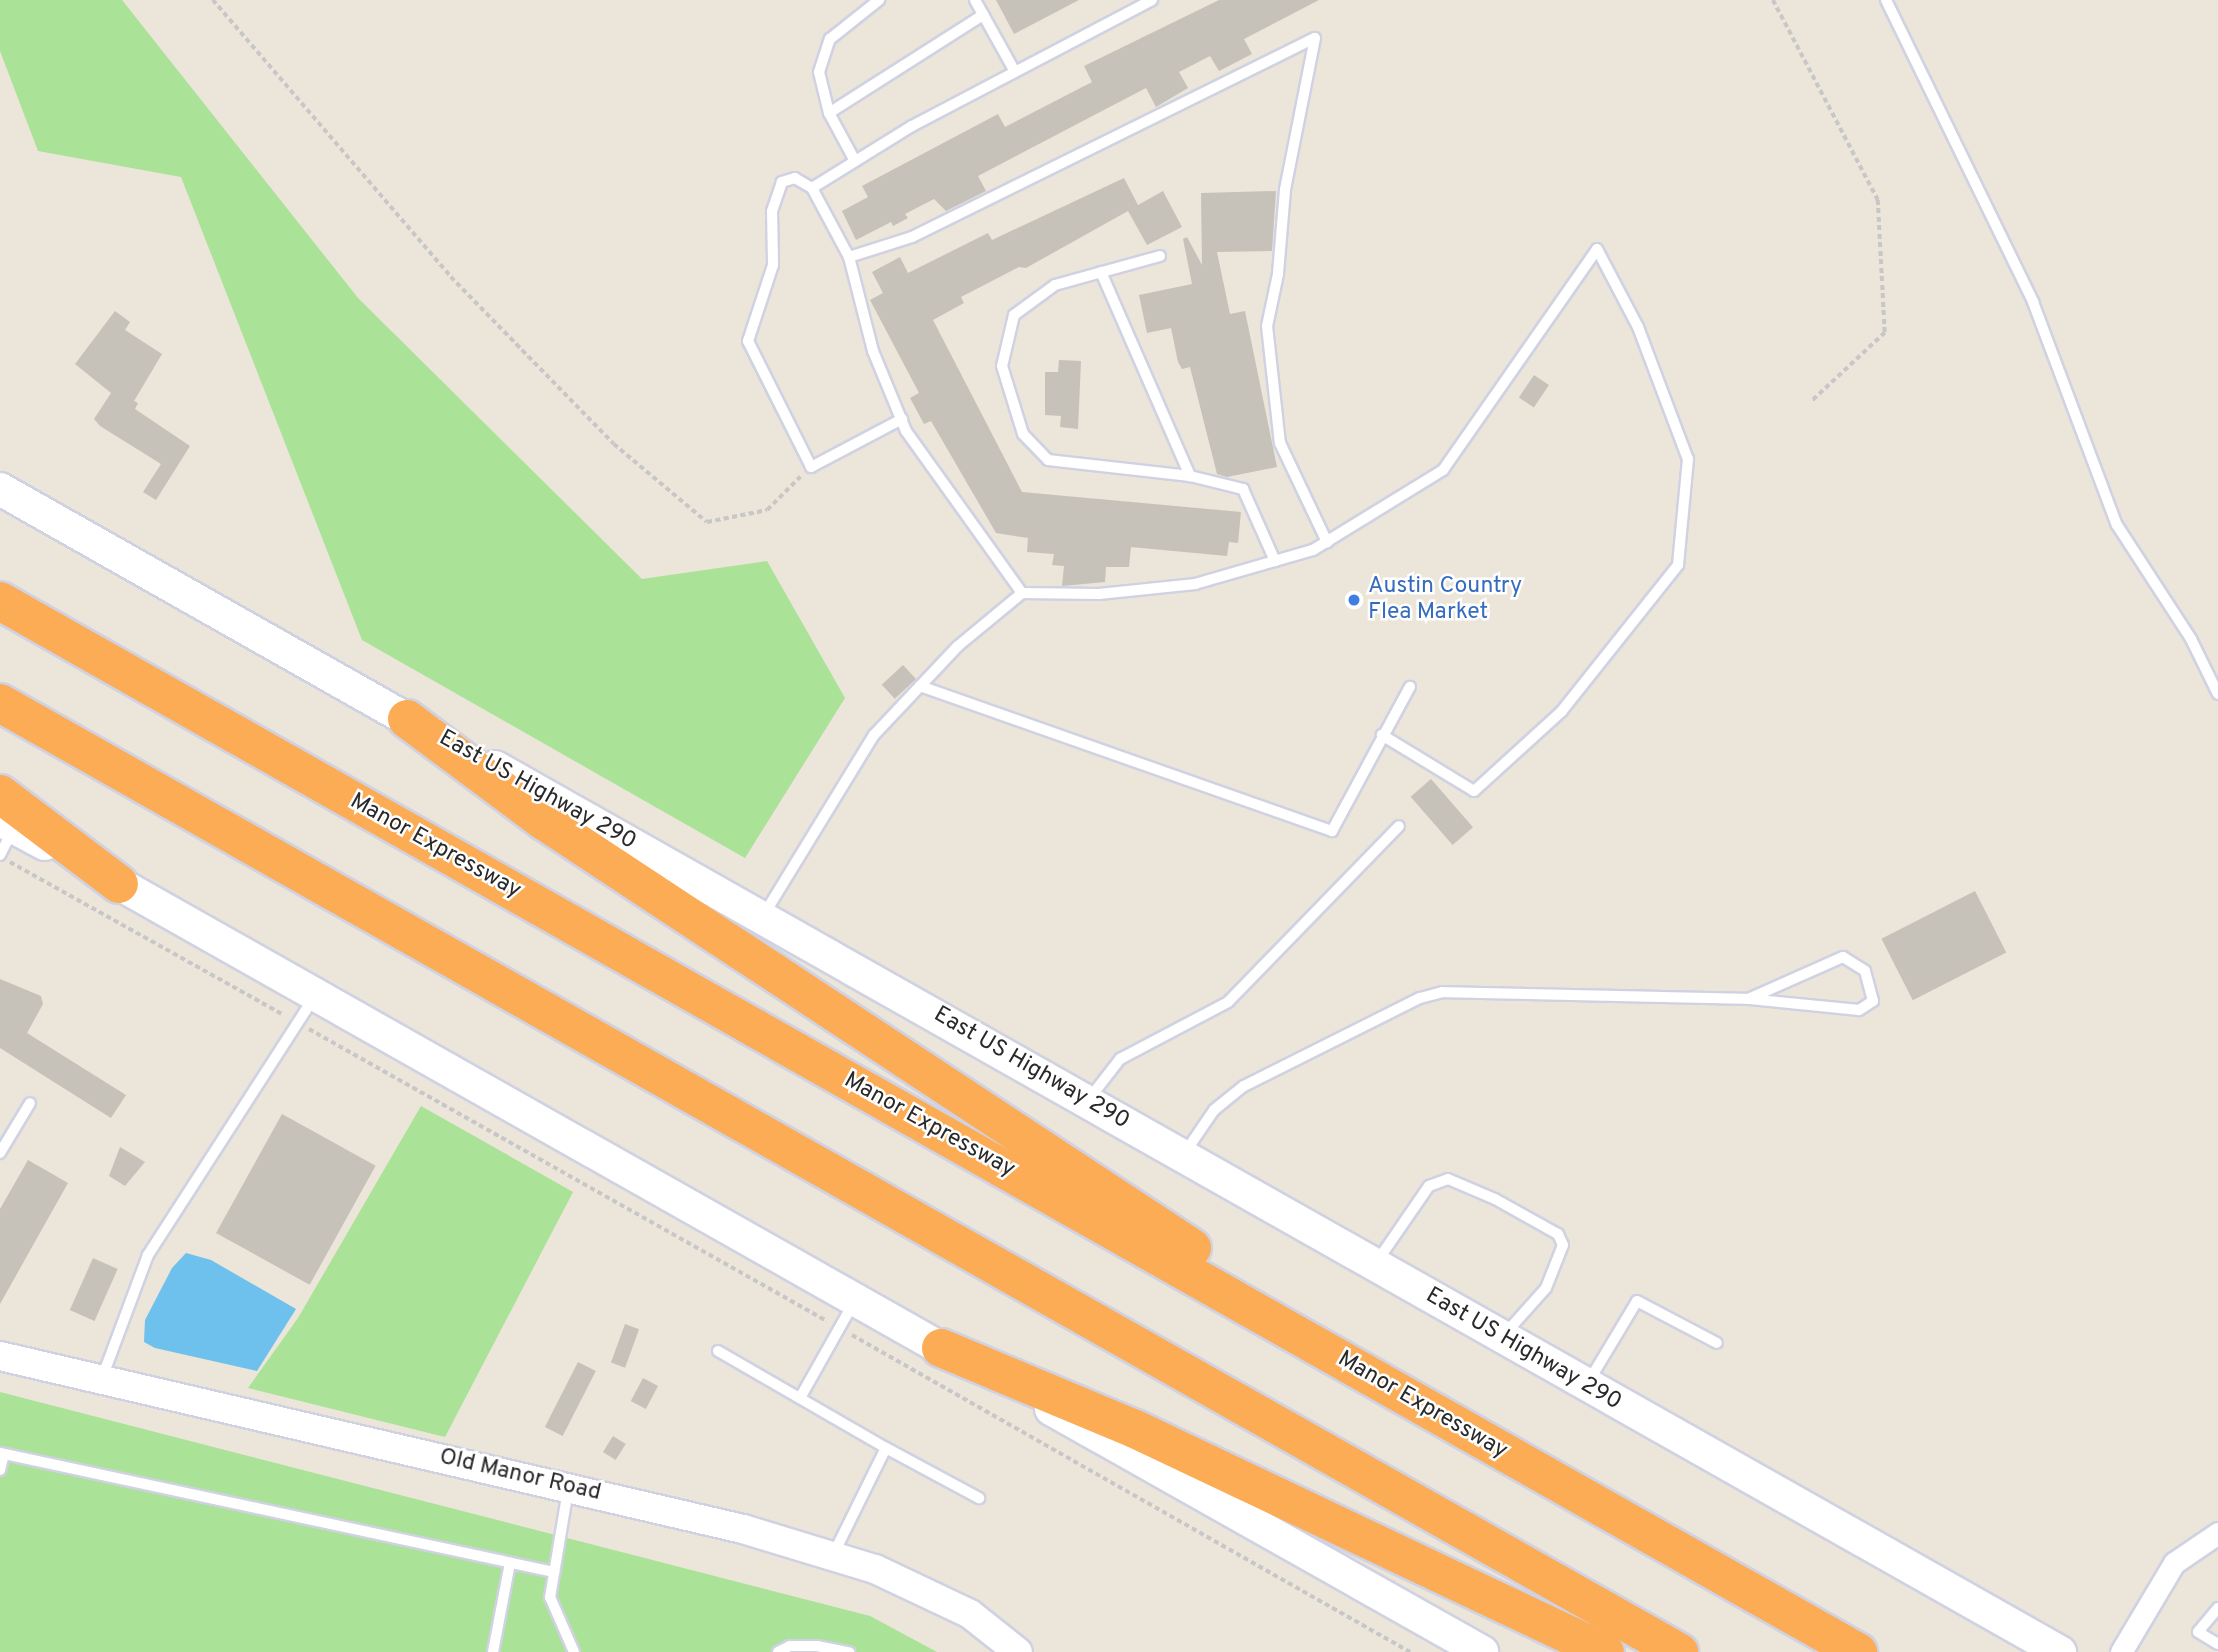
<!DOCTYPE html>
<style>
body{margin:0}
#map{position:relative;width:2218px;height:1652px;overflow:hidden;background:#ebe5da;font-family:Overpass,sans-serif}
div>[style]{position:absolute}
.green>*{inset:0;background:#aae297}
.water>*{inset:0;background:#6ec0ed}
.building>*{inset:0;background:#c6c2ba;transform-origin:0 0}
.path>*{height:3.5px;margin-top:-1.75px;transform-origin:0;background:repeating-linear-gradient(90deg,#c7c7c7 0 5px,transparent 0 8.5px)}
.roads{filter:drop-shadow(2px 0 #d0d2e2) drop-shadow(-2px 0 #d0d2e2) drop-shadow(0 2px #d0d2e2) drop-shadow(0 -2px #d0d2e2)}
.service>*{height:10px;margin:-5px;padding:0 5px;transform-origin:5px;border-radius:5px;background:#fff}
.minor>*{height:21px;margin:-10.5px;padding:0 10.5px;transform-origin:10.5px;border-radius:10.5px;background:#fff}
.tertiary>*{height:28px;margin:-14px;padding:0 14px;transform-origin:14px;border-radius:14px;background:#fff}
.secondary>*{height:32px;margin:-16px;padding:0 16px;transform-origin:16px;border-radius:16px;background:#fff}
.motorway>*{height:38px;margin:-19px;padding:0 19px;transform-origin:19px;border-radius:19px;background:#fcac54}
.dots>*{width:19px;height:19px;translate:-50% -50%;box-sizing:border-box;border:4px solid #fff;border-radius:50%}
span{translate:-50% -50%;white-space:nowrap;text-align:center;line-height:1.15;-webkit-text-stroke:5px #fff;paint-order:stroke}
.shop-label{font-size:23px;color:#366cbe}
.left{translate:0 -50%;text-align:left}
.street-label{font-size:23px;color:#292929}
</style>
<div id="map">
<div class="green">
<i style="clip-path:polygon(0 0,122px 0,358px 298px,642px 579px,767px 561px,845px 698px,745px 858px,362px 640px,181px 177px,38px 151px,0 51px)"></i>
<i style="clip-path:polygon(421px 1106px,573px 1192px,445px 1437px,248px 1388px,298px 1318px)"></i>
<i style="clip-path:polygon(0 1392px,870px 1616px,937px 1652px,0 1652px)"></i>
</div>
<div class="water">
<i style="clip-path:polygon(186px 1253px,211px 1260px,296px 1309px,257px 1371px,155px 1348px,144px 1342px,145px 1320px,172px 1268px)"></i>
</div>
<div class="building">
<i style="clip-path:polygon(996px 0,1079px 0,1014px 34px)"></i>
<i style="clip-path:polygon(1219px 0,1319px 0,1244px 39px,1252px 54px,1219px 71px,1210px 56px,1179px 72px,1188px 88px,1156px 107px,1146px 88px,978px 176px,986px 191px,946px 211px,934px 199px,905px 214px,908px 218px,893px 226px,891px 222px,856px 240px,842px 211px,868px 197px,862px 186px,998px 114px,1005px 127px,1092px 82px,1084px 66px)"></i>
<i style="clip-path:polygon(1124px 178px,1138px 205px,1163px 191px,1182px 227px,1147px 245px,1128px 211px,1026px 268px,1019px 267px,961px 297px,964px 303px,933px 320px,1022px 492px,1241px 512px,1238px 543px,1229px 542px,1227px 556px,1131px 547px,1129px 567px,1106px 567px,1105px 582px,1062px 586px,1064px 566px,1052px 565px,1054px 554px,1027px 552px,1028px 538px,996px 533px,931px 421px,924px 424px,910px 398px,919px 393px,870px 300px,883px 293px,872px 272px,900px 257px,908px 273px,988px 233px,992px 240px)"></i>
<i style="clip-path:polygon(1276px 191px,1272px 251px,1217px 252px,1230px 314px,1245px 311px,1277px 467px,1227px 477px,1217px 474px,1190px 367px,1182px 369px,1178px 362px,1171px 328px,1147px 333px,1139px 295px,1192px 284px,1183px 239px,1187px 237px,1202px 265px,1201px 193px)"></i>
<i style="clip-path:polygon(115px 311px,130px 322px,125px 330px,162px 354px,134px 401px,138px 403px,135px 409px,190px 446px,156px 500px,143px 492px,161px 464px,100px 426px,94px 419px,111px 393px,75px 364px)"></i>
<i style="clip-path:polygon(1059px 360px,1081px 361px,1078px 429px,1060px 427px,1061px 416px,1045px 415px,1045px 372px,1058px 372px)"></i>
<i style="left:1534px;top:375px;width:18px;height:27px;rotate:34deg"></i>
<i style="left:903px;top:665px;width:19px;height:29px;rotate:47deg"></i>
<i style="left:1431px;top:779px;width:64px;height:27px;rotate:49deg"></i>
<i style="left:1975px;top:891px;width:69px;height:105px;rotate:63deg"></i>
<i style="clip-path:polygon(0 979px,41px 996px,43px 1004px,27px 1033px,126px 1095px,111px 1118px,0 1048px)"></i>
<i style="left:282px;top:1114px;width:107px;height:136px;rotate:29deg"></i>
<i style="clip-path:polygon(120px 1147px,145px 1162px,125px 1186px,109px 1176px)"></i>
<i style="clip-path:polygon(28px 1160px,68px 1183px,0 1304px,0 1209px)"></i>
<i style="left:93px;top:1258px;width:27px;height:57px;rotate:24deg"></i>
<i style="left:625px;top:1324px;width:15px;height:41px;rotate:20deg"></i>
<i style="left:578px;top:1362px;width:20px;height:73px;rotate:27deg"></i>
<i style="left:643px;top:1378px;width:17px;height:26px;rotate:28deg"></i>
<i style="left:613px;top:1436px;width:15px;height:19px;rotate:32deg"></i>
</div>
<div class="path">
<i style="left:213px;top:0;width:365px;rotate:49.3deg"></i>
<i style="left:451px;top:277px;width:233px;rotate:45.7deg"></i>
<i style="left:614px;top:444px;width:121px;rotate:40deg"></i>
<i style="left:707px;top:522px;width:61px;rotate:-11.3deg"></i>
<i style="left:767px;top:510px;width:47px;rotate:-45deg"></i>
<i style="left:1773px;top:0;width:226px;rotate:62.3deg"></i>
<i style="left:1878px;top:200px;width:133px;rotate:87deg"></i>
<i style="left:1885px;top:333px;width:101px;rotate:137deg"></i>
<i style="left:10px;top:862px;width:314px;rotate:29.2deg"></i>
<i style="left:309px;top:1029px;width:595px;rotate:29.41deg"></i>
<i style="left:852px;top:1335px;width:642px;rotate:29.6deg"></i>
</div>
<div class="roads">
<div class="service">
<i style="left:975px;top:0;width:82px;rotate:60.9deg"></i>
<i style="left:1886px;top:0;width:336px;rotate:64deg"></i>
<i style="left:2033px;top:302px;width:238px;rotate:69.4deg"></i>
<i style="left:2117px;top:525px;width:136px;rotate:57deg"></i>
<i style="left:2191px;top:639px;width:61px;rotate:63.9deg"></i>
<i style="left:829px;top:113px;width:183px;rotate:-32.5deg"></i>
<i style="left:855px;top:161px;width:55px;rotate:-118.4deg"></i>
<i style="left:829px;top:113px;width:42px;rotate:-103.7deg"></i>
<i style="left:819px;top:72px;width:35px;rotate:-72deg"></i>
<i style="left:830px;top:39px;width:63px;rotate:-38.5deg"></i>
<i style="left:812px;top:188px;width:20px;rotate:-150deg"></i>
<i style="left:795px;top:178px;width:14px;rotate:163deg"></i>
<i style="left:782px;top:182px;width:31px;rotate:109deg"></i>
<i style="left:772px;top:211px;width:54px;rotate:88.9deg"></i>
<i style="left:773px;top:265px;width:80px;rotate:108.2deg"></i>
<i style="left:748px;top:341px;width:141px;rotate:63.4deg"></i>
<i style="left:811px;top:467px;width:103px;rotate:-27.8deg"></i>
<i style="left:1160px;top:256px;width:109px;rotate:164.6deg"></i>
<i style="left:1055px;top:285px;width:51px;rotate:143.8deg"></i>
<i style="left:1014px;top:315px;width:52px;rotate:103.2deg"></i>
<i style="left:1002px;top:366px;width:71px;rotate:72.8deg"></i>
<i style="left:1023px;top:434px;width:36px;rotate:46deg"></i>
<i style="left:1048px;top:460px;width:143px;rotate:6.4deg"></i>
<i style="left:1190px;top:476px;width:55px;rotate:13.8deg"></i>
<i style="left:1243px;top:489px;width:79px;rotate:66deg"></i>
<i style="left:849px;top:257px;width:66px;rotate:-17.6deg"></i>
<i style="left:912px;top:237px;width:449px;rotate:-26.3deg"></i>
<i style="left:1315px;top:38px;width:155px;rotate:101.2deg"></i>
<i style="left:1285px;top:190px;width:84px;rotate:94.8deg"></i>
<i style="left:1278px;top:274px;width:53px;rotate:101.9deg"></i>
<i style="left:1267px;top:326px;width:118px;rotate:83.7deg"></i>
<i style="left:1280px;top:443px;width:110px;rotate:64.6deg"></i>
<i style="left:1101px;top:272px;width:223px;rotate:66.4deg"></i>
<i style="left:1022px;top:593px;width:199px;rotate:-125.6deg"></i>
<i style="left:906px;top:431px;width:87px;rotate:-112.4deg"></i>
<i style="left:873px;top:351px;width:97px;rotate:-104.3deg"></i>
<i style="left:849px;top:257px;width:78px;rotate:-118.2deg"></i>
<i style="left:812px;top:188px;width:118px;rotate:-31.8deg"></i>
<i style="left:912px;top:126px;width:271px;rotate:-27.7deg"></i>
<i style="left:920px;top:686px;width:437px;rotate:19.4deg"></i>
<i style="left:1332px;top:831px;width:164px;rotate:-61.6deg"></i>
<i style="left:0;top:855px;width:28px;rotate:-63deg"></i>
<i style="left:763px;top:916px;width:212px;rotate:-58.5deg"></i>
<i style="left:874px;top:735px;width:122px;rotate:-46.7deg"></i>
<i style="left:958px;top:646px;width:83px;rotate:-39.6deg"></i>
<i style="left:1022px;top:593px;width:77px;rotate:0.7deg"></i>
<i style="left:1099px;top:594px;width:97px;rotate:-5.9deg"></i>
<i style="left:1195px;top:584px;width:123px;rotate:-16.1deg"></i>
<i style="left:1313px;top:550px;width:153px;rotate:-31.6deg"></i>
<i style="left:1443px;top:470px;width:269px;rotate:-55.1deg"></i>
<i style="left:1597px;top:249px;width:88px;rotate:62.3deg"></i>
<i style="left:1638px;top:327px;width:141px;rotate:69.3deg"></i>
<i style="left:1688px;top:459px;width:106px;rotate:95.4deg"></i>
<i style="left:1678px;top:565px;width:186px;rotate:128.5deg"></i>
<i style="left:1562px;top:711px;width:119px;rotate:137.7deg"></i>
<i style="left:1474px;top:791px;width:108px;rotate:-148.7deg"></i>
<i style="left:1089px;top:1099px;width:51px;rotate:-52.2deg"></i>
<i style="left:1120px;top:1059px;width:122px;rotate:-27.8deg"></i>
<i style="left:1228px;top:1002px;width:245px;rotate:-45.8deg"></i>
<i style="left:0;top:1153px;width:58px;rotate:-59deg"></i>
<i style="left:1184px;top:1154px;width:53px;rotate:-55.7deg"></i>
<i style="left:1214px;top:1110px;width:38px;rotate:-39deg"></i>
<i style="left:1244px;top:1086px;width:197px;rotate:-26.6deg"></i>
<i style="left:1420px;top:998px;width:23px;rotate:-15deg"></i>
<i style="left:1442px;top:992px;width:306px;rotate:1.3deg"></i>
<i style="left:1748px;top:999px;width:104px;rotate:-23.9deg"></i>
<i style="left:1843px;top:957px;width:26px;rotate:32deg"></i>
<i style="left:1865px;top:971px;width:31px;rotate:75deg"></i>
<i style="left:1873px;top:1001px;width:17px;rotate:147deg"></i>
<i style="left:1859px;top:1010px;width:112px;rotate:-174.3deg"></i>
<i style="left:1376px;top:1263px;width:93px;rotate:-55.5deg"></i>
<i style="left:1429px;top:1186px;width:20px;rotate:-20deg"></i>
<i style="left:1448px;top:1179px;width:51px;rotate:23.1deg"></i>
<i style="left:1495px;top:1199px;width:72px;rotate:29.1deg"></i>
<i style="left:1558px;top:1234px;width:12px;rotate:66deg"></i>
<i style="left:1563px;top:1245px;width:46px;rotate:111.6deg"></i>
<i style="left:1546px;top:1288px;width:63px;rotate:131.8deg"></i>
<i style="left:718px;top:1351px;width:194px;rotate:30deg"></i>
<i style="left:102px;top:1378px;width:131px;rotate:-69.5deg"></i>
<i style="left:148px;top:1255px;width:307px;rotate:-57.2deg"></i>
<i style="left:1589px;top:1381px;width:93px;rotate:-59deg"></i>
<i style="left:1637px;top:1301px;width:90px;rotate:27.7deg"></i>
<i style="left:800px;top:1398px;width:110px;rotate:-60.6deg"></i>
<i style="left:0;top:1453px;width:567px;rotate:12.12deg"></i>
<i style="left:0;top:1470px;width:16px;rotate:-76deg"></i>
<i style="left:568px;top:1490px;width:109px;rotate:99.5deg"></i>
<i style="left:550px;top:1597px;width:60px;rotate:66.4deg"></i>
<i style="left:834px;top:1553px;width:117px;rotate:-63.7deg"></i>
<i style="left:886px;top:1448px;width:106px;rotate:28.3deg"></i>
<i style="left:2218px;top:1608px;width:31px;rotate:130deg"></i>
<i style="left:2198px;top:1632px;width:23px;rotate:31deg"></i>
<i style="left:493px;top:1652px;width:91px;rotate:-79.2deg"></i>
<i style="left:778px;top:1652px;width:13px;rotate:-27deg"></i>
<i style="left:790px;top:1646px;width:27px"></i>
<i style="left:817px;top:1646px;width:33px;rotate:11deg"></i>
</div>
<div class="minor">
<i style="left:2121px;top:1652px;width:104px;rotate:-59.2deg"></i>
<i style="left:2174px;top:1563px;width:53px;rotate:-34.3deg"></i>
</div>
<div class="tertiary">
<i style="left:0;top:1356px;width:763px;rotate:13.11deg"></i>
<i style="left:743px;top:1529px;width:138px;rotate:16.9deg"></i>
<i style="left:875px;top:1569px;width:105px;rotate:25.3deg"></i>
<i style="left:970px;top:1614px;width:61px;rotate:38.4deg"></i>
</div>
<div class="secondary">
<i style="left:0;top:489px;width:492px;rotate:29.5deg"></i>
<i style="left:495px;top:767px;width:1798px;rotate:29.49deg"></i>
<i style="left:0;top:820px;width:51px;rotate:28.1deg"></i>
<i style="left:100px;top:873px;width:988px;rotate:29.47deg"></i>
<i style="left:1051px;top:1409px;width:495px;rotate:29.4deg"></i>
</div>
<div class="motorway">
<i style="left:0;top:601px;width:2135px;rotate:29.5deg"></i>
<i style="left:0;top:703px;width:1929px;rotate:29.48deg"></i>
<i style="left:407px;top:719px;width:171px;rotate:36.7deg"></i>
<i style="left:544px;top:821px;width:776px;rotate:33.38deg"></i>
<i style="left:0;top:794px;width:149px;rotate:37.1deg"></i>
<i style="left:941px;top:1348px;width:210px;rotate:22.7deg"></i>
<i style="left:1135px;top:1429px;width:520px;rotate:25.38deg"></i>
</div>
</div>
<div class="dots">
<i style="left:1354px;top:600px;background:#3f7fe0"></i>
</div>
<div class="shop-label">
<span class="left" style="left:1368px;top:600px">Austin Country<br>Flea Market</span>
</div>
<div class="street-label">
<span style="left:537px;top:791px;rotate:29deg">East US Highway 290</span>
<span style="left:435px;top:847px;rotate:29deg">Manor Expressway</span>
<span style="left:1031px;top:1069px;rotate:30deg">East US Highway 290</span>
<span style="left:929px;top:1126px;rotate:29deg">Manor Expressway</span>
<span style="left:1523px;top:1350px;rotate:30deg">East US Highway 290</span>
<span style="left:1422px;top:1406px;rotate:30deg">Manor Expressway</span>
<span style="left:520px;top:1476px;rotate:13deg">Old Manor Road</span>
</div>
</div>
